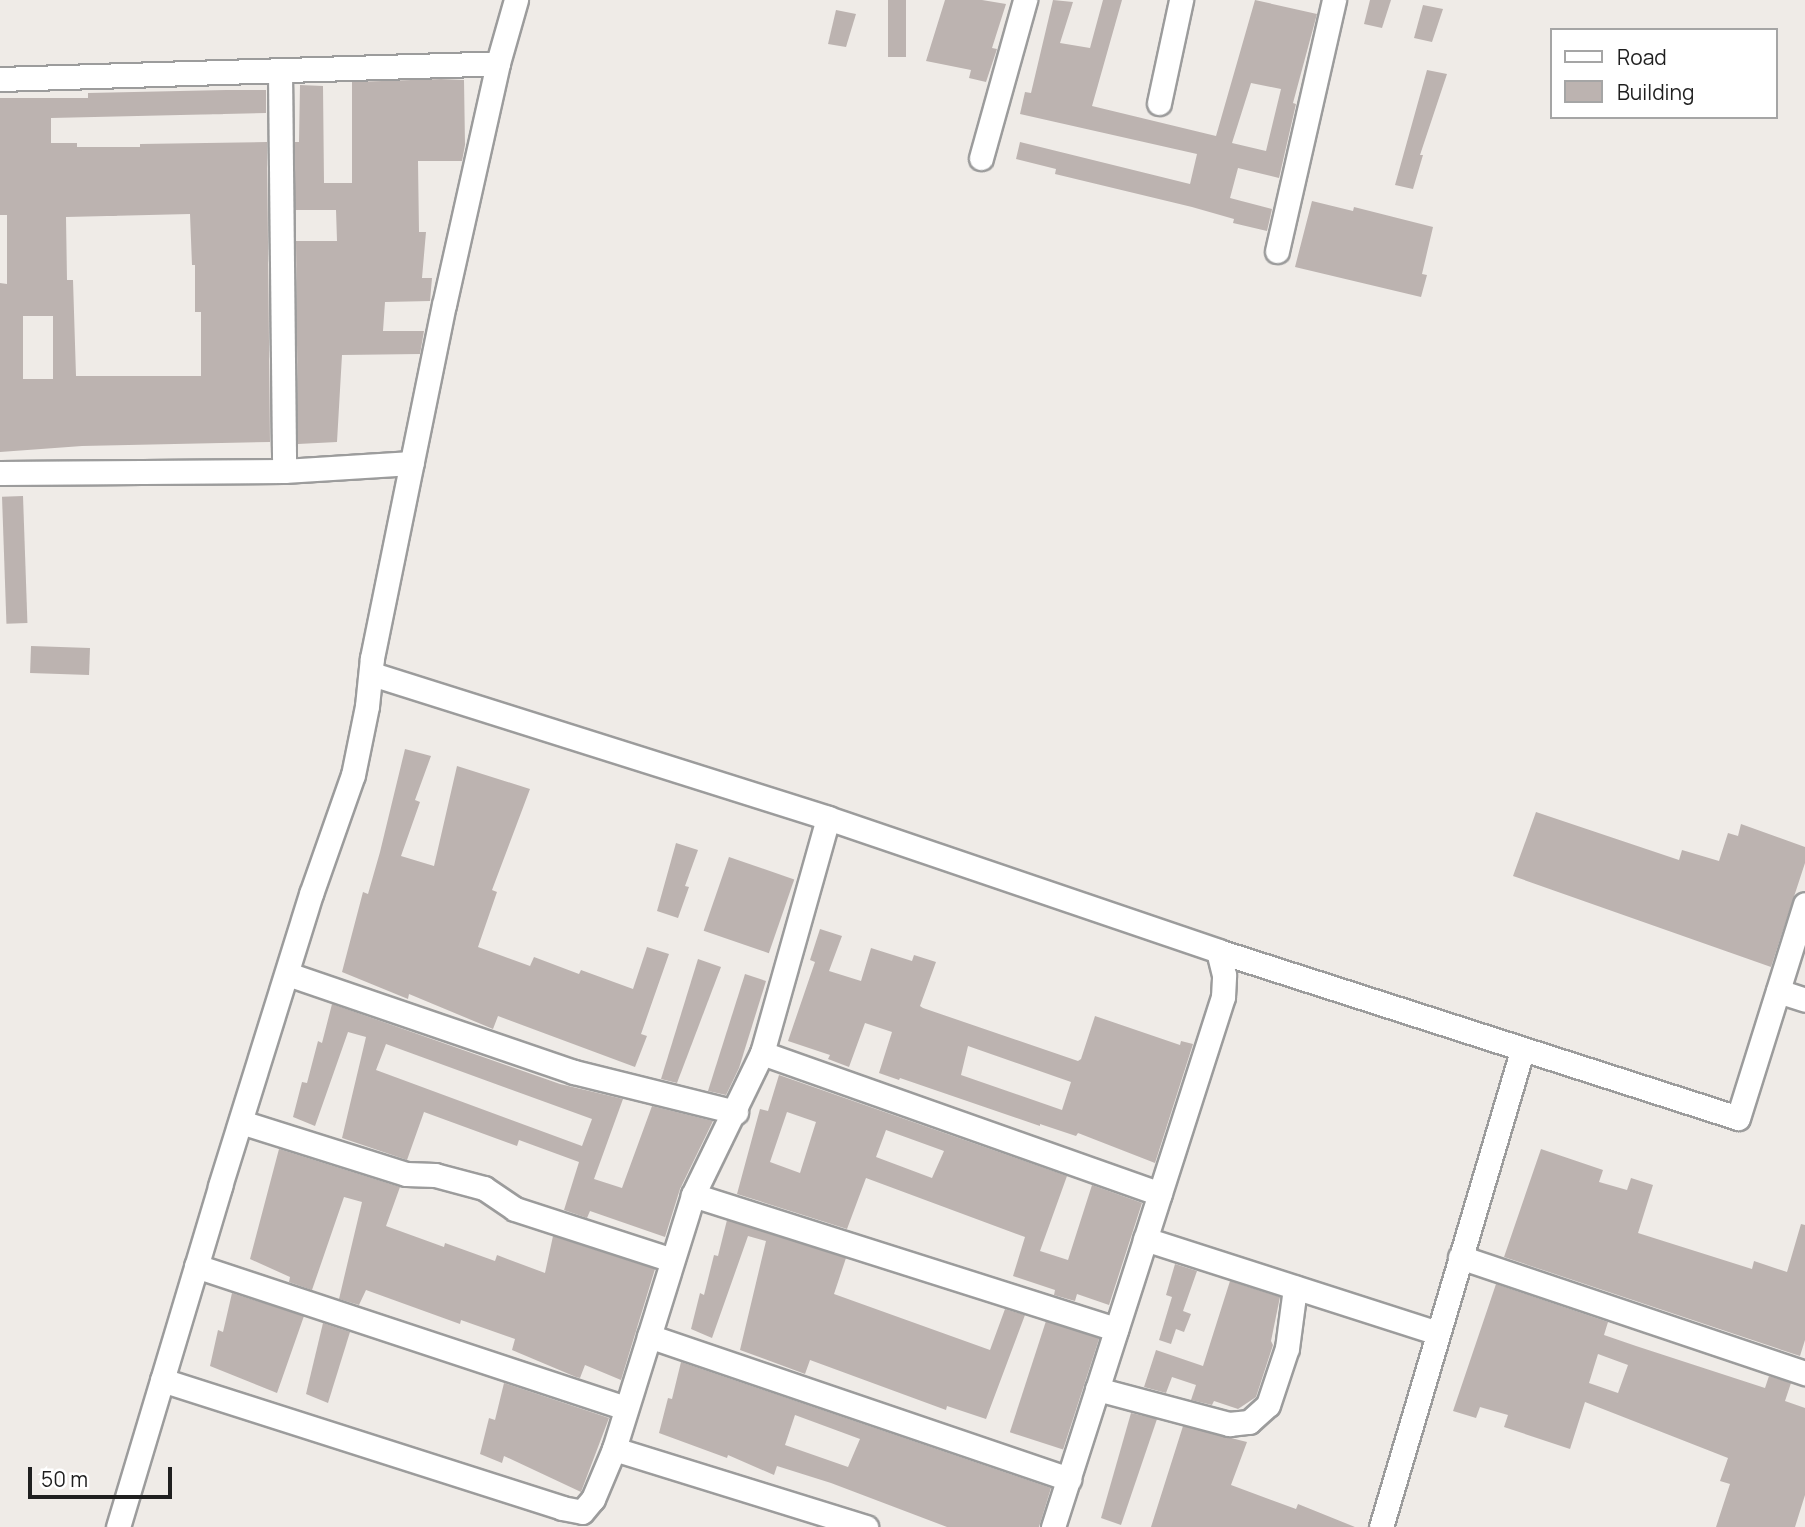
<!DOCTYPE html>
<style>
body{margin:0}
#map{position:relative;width:1805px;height:1527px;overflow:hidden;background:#efebe7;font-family:Manrope,sans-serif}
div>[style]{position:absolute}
.building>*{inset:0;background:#bcb3b0;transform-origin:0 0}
.roads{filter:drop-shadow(2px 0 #9c9c9c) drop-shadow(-2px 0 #9c9c9c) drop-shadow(0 2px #9c9c9c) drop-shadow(0 -2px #9c9c9c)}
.street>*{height:23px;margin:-11.5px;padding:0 11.5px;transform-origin:11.5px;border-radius:11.5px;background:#fff}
span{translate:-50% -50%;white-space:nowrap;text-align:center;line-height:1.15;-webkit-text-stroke:5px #fff;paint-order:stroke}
.legend{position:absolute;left:1550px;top:28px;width:228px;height:91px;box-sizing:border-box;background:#fff;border:2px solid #a5a5a5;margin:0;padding:9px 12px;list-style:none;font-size:21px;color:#1f1f1f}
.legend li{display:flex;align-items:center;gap:14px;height:35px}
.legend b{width:35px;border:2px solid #a5a5a5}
.scale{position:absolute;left:28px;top:1467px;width:144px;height:32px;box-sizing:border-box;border:4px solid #1f1f1f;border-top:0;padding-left:9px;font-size:21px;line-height:24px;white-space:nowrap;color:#1f1f1f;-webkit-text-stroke:5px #fff;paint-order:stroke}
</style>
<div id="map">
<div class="building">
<i style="left:888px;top:0;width:18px;height:57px"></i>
<i style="clip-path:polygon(945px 0,982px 0,1006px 4px,992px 48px,997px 49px,986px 82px,969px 78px,971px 70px,926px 61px)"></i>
<i style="clip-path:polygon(evenodd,1053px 0,1073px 2px,1060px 43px,1090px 48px,1103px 0,1122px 0,1092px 106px,1216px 136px,1255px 0,1317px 14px,1293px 103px,1296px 104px,1279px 178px,1238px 168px,1230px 198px,1272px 209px,1267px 231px,1233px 223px,1234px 219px,1192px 207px,1055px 174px,1056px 169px,1016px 159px,1020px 142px,1190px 184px,1197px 154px,1020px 114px,1025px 92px,1031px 93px,1053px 0,1251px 83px,1281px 89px,1266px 151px,1232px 143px,1251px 83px)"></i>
<i style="clip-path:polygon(1370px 0,1391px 0,1382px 28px,1364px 24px)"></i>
<i style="clip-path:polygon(1423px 5px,1443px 9px,1432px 42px,1414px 38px)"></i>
<i style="clip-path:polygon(836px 10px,856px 14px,846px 47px,828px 44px)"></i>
<i style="clip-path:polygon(1427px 70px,1447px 74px,1420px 155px,1423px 155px,1413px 189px,1395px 185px)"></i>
<i style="clip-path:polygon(441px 79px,464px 80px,465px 145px,462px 161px,418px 161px,419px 232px,426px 232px,422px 278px,432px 278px,430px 301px,385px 302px,383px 331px,424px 331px,420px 354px,342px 355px,337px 442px,298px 444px,296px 241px,337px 241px,336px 210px,295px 210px,295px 142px,299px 142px,300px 85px,323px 86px,324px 183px,352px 183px,352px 82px)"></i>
<i style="clip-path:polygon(evenodd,226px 90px,266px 90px,266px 113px,51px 118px,51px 143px,77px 143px,77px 147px,140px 147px,140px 144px,267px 142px,270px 442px,82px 446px,0 452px,0 283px,7px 284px,7px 215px,0 215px,0 98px,88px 98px,88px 93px,226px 90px,190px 214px,192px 265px,195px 265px,195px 312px,201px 312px,201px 376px,76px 376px,73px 280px,67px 280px,66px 217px,190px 214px,226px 90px,23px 316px,53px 316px,53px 379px,23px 379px,23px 316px)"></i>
<i style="clip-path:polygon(1312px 201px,1353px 211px,1354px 207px,1433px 227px,1422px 274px,1427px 275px,1421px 297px,1295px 267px)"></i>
<i style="left:23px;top:496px;width:127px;height:21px;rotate:88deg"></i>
<i style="left:90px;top:648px;width:27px;height:59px;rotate:92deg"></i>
<i style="clip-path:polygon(405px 749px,431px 756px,415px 800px,420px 802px,401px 856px,434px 866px,457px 766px,530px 789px,492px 890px,497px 892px,478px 947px,530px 966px,534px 957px,579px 974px,581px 970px,633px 989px,647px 947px,669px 954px,641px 1034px,647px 1036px,635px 1067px,498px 1016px,493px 1029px,409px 994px,408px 999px,342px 972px,363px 892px,368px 894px,380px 852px)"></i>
<i style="clip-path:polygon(1536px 812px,1679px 860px,1682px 850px,1719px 861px,1728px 833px,1738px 836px,1741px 824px,1805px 847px,1805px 863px,1771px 967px,1513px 876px)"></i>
<i style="clip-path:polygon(676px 843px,698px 850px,685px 886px,689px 887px,678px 918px,657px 911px)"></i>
<i style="left:729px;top:857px;width:69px;height:78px;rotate:19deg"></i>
<i style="clip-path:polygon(evenodd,820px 929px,842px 936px,829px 971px,861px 981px,871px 948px,912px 961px,914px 955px,936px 962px,920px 1006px,923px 1008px,1078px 1061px,1081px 1059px,1095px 1016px,1180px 1045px,1181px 1041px,1193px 1044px,1155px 1163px,1078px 1133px,1076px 1136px,1040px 1124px,1040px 1126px,900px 1078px,899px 1080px,879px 1073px,892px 1032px,865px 1023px,849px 1067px,828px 1059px,830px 1055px,788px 1041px,815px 962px,810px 960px,820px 929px,968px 1046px,1071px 1082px,1062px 1110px,961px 1075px,968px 1046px)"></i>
<i style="clip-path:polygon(698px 959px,721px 967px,677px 1083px,661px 1079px)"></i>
<i style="clip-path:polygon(745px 974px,766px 981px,739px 1068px,726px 1095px,708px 1091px)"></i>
<i style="clip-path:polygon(evenodd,332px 1004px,560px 1084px,623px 1099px,594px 1179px,622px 1188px,652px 1106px,713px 1121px,680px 1189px,665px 1237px,590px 1211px,587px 1218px,564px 1210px,579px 1162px,519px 1140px,517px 1146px,424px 1112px,407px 1160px,342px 1138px,366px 1037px,348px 1032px,315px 1126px,293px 1117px,302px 1082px,307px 1083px,318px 1041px,322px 1043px,332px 1004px,386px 1044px,592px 1119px,582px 1146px,376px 1070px,386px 1044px)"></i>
<i style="clip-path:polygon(evenodd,779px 1075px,1067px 1176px,1040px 1251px,1068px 1260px,1092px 1185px,1142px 1203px,1109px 1305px,1077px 1294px,1075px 1301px,1054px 1295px,1055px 1290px,1013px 1276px,1025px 1237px,866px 1178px,847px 1229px,737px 1194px,760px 1109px,768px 1111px,779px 1075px,787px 1112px,816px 1122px,800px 1173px,770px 1162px,787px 1112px,779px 1075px,886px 1130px,944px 1151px,932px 1178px,876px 1157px,886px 1130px)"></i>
<i style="clip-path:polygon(279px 1149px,400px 1187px,386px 1226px,444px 1247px,445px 1243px,495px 1261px,497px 1255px,545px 1273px,553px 1236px,655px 1269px,621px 1380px,585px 1365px,580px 1378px,576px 1377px,512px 1350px,515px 1339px,461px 1320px,460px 1324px,366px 1290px,359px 1305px,339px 1299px,362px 1202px,344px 1197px,312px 1290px,289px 1282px,290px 1277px,250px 1259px)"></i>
<i style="clip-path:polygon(1541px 1149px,1603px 1170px,1599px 1182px,1627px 1190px,1631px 1178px,1653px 1185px,1638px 1233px,1752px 1269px,1754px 1261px,1787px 1272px,1801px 1224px,1805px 1225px,1805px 1340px,1800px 1356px,1504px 1257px)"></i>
<i style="clip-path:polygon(727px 1220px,846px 1258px,834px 1294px,990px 1350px,1005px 1309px,1025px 1315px,986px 1419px,947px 1406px,946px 1410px,810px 1360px,805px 1374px,740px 1350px,766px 1241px,748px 1236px,712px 1338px,691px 1329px,700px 1293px,704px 1295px,714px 1255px,718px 1256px)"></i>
<i style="clip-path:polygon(1175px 1264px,1197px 1271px,1183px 1311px,1191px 1314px,1184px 1332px,1176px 1329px,1171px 1344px,1159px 1340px,1172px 1297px,1166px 1295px)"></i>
<i style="clip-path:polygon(1230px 1281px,1280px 1297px,1271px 1341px,1273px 1345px,1256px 1397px,1238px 1409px,1214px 1401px,1212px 1405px,1191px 1400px,1196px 1385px,1172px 1377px,1166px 1393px,1144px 1387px,1156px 1350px,1203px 1366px)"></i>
<i style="clip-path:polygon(evenodd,1496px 1284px,1608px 1322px,1604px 1335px,1636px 1346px,1765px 1388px,1769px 1376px,1791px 1383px,1785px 1401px,1805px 1408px,1805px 1495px,1795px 1527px,1716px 1527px,1730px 1484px,1720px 1481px,1728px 1458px,1585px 1402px,1570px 1449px,1504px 1427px,1508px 1415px,1480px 1407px,1476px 1418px,1453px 1411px,1496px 1284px,1598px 1354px,1628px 1365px,1618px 1393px,1589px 1383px,1598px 1354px)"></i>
<i style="clip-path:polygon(232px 1293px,304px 1316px,277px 1393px,210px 1366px,218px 1330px,223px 1332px)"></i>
<i style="left:1046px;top:1321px;width:56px;height:117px;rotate:18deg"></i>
<i style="clip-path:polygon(323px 1323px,350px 1332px,328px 1403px,306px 1394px)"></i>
<i style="clip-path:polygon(evenodd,681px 1362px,1051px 1488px,1039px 1527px,947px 1527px,831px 1483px,777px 1466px,774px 1475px,728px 1455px,727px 1458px,659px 1433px,668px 1398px,672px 1399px,681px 1362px,795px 1415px,860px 1439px,848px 1467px,785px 1445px,795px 1415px)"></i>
<i style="clip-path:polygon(504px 1383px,609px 1418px,581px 1492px,504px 1456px,502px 1463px,480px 1454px,489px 1418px,495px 1420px)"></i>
<i style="clip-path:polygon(1131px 1413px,1157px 1419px,1121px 1525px,1101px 1518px)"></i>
<i style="clip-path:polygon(1183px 1426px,1247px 1442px,1231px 1485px,1296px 1509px,1298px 1504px,1355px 1527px,1151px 1527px)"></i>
</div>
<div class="roads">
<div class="street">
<i style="left:280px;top:72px;width:399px;rotate:89.4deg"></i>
<i style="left:0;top:79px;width:498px;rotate:-1.8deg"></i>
<i style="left:1159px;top:103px;width:105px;rotate:-77.9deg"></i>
<i style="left:981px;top:158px;width:164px;rotate:-74.4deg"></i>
<i style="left:1277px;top:251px;width:257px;rotate:-77.2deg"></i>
<i style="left:0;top:473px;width:284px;rotate:-0.4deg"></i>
<i style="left:284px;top:471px;width:128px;rotate:-3.6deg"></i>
<i style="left:372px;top:674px;width:478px;rotate:17.5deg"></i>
<i style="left:828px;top:818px;width:412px;rotate:18.8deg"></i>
<i style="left:1218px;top:951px;width:546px;rotate:17.8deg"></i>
<i style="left:1738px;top:1118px;width:224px;rotate:-72.6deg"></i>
<i style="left:288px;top:974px;width:302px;rotate:18.9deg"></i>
<i style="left:574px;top:1072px;width:167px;rotate:13.9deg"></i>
<i style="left:1778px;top:991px;width:28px;rotate:18deg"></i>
<i style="left:762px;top:1053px;width:422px;rotate:19.5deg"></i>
<i style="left:241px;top:1122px;width:173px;rotate:17.5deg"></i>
<i style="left:406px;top:1174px;width:29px;rotate:2deg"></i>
<i style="left:435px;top:1175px;width:51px;rotate:14.9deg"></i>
<i style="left:484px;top:1188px;width:37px;rotate:34deg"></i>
<i style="left:515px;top:1209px;width:165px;rotate:18deg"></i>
<i style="left:693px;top:1195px;width:444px;rotate:17.6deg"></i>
<i style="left:1145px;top:1239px;width:307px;rotate:17.8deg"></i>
<i style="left:1460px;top:1257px;width:364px;rotate:18.6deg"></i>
<i style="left:196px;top:1266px;width:452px;rotate:18.3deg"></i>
<i style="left:649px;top:1336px;width:444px;rotate:18.8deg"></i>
<i style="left:162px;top:1380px;width:420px;rotate:17.7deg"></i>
<i style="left:562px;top:1508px;width:20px;rotate:11deg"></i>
<i style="left:582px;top:1512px;width:17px;rotate:-50deg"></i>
<i style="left:593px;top:1499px;width:54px;rotate:-67.2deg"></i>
<i style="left:614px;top:1449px;width:266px;rotate:-72.7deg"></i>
<i style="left:693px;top:1195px;width:158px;rotate:-64.1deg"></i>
<i style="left:762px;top:1053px;width:244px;rotate:-74.3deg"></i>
<i style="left:1097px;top:1389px;width:137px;rotate:14.9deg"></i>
<i style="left:1229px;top:1424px;width:20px;rotate:-6deg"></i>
<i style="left:1249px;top:1422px;width:25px;rotate:-42deg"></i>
<i style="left:1268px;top:1405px;width:60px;rotate:-71.6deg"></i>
<i style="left:1287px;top:1348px;width:61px;rotate:-82.4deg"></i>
<i style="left:614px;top:1449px;width:264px;rotate:17.2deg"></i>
<i style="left:118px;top:1527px;width:356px;rotate:-73.3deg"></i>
<i style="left:220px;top:1186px;width:306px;rotate:-72.7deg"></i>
<i style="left:311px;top:894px;width:126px;rotate:-70.6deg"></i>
<i style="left:353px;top:775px;width:70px;rotate:-78.5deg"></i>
<i style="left:367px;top:706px;width:48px;rotate:-84.1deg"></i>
<i style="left:372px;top:658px;width:360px;rotate:-78.5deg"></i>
<i style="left:444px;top:305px;width:248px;rotate:-77.4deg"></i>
<i style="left:498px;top:63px;width:66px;rotate:-74.1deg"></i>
<i style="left:1053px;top:1527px;width:557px;rotate:-72.22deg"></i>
<i style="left:1223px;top:997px;width:22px;rotate:-87deg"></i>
<i style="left:1224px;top:975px;width:25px;rotate:-104deg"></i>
<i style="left:1381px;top:1527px;width:497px;rotate:-73.5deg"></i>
</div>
</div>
<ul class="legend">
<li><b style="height:9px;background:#fff"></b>Road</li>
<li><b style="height:19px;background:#bcb3b0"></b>Building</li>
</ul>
<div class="scale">50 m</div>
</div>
